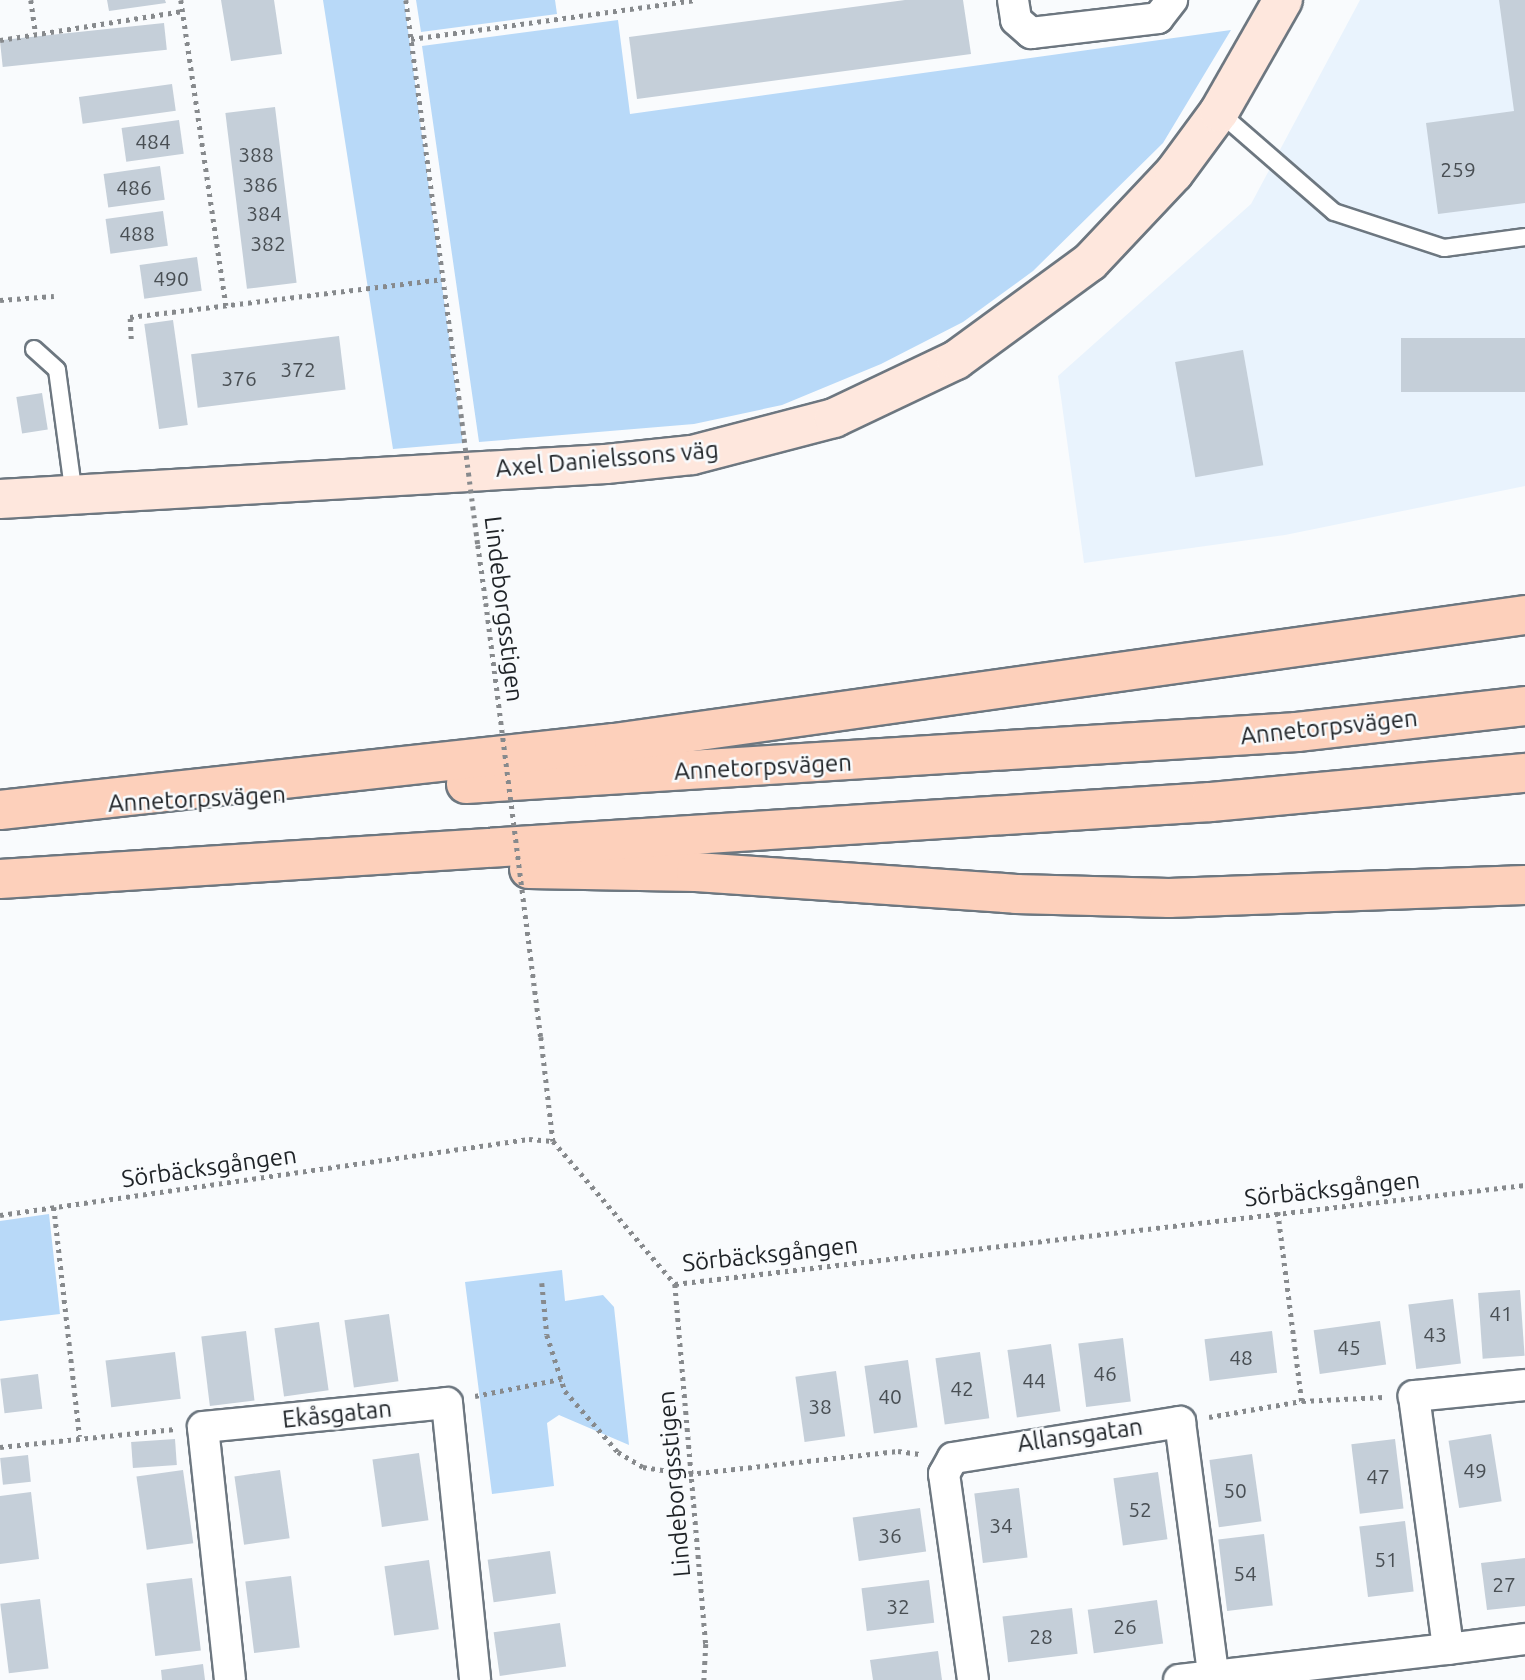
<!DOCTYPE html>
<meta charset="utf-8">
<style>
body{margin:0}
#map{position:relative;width:1525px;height:1680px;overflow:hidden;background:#f9fbfd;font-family:Ubuntu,sans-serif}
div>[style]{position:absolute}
.built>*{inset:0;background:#e9f3fd}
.green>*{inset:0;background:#b8d9f8}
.building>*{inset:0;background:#c5cfd9;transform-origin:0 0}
.path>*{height:4.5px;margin-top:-2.25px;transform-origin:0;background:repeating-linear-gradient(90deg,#878a8d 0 3.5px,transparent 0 8.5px)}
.roads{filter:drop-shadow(2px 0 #6d7780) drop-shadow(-2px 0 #6d7780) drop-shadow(0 2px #6d7780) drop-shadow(0 -2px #6d7780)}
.lane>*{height:16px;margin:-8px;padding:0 8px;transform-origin:8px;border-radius:8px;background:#fff}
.street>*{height:30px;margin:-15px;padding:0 15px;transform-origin:15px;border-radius:15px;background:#fff}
.secondary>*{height:38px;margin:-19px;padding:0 19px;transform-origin:19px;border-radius:19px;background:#fee7dd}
.primary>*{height:38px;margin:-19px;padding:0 19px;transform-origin:19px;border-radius:19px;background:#fdd0bb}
.path-bridge>*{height:4.5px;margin-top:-2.25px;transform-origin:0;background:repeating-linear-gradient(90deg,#878a8d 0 3.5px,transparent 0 8.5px)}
span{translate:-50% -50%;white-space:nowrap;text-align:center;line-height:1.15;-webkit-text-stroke:5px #f9fbfd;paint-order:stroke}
.number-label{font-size:21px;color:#494f54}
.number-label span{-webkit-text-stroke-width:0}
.street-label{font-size:24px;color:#202428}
</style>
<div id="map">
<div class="built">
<i style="clip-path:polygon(1360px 0,1525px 0,1525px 486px,1285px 535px,1084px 563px,1058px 376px,1251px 204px)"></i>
</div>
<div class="green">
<i style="clip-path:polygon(323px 0,404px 0,463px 443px,393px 449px)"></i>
<i style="clip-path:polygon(416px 0,555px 0,557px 14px,421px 32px)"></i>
<i style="clip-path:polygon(618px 20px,630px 114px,1231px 30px,1163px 143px,1033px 271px,963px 322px,881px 364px,782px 405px,694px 424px,479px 442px,422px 46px)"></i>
<i style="clip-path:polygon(49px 1214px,60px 1314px,0 1321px,0 1221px)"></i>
<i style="clip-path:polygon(562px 1270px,565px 1301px,603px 1295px,614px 1307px,629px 1445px,559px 1415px,547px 1423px,554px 1486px,492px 1494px,465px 1282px)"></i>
</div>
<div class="building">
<i style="clip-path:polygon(107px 0,165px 0,166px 3px,109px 11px)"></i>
<i style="clip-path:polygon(274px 0,282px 54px,231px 61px,221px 0)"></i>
<i style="clip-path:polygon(905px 0,963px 0,971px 54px,637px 99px,629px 37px)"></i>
<i style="clip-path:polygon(1499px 0,1525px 0,1525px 203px,1438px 214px,1426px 123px,1514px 111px)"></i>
<i style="left:164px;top:23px;width:27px;height:165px;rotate:84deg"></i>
<i style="left:172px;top:84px;width:27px;height:94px;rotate:82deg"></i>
<i style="left:275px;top:107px;width:177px;height:50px;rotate:83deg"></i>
<i style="left:179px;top:120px;width:34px;height:58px;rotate:82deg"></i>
<i style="left:160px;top:166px;width:34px;height:57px;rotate:82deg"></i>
<i style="left:163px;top:211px;width:35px;height:58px;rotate:82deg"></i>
<i style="left:197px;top:257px;width:34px;height:58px;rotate:82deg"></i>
<i style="left:173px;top:320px;width:106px;height:29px;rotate:82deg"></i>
<i style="left:339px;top:336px;width:54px;height:149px;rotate:83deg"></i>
<i style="left:1525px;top:338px;width:54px;height:124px;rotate:90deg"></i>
<i style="left:1243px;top:350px;width:117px;height:69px;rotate:80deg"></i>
<i style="left:42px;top:393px;width:37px;height:26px;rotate:81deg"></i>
<i style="left:1520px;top:1290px;width:66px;height:42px;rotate:86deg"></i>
<i style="left:1453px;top:1299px;width:65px;height:45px;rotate:83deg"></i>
<i style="left:389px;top:1314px;width:68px;height:45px;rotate:82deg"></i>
<i style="left:1380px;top:1321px;width:44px;height:67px;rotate:82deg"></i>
<i style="left:319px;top:1322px;width:69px;height:45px;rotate:82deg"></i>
<i style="left:246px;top:1331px;width:70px;height:45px;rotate:83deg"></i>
<i style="left:1272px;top:1331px;width:42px;height:68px;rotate:83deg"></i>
<i style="left:1123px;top:1338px;width:64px;height:45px;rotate:83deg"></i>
<i style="left:1051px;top:1344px;width:68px;height:44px;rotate:82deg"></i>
<i style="left:175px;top:1352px;width:47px;height:70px;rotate:83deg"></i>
<i style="left:980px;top:1352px;width:67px;height:45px;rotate:82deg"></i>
<i style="left:908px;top:1360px;width:68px;height:44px;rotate:82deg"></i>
<i style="left:836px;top:1371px;width:66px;height:41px;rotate:82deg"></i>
<i style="left:38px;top:1374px;width:35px;height:38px;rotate:83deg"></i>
<i style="left:1491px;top:1434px;width:68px;height:43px;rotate:81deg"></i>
<i style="left:175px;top:1439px;width:26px;height:44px;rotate:86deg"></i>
<i style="left:1395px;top:1439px;width:70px;height:44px;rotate:83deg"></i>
<i style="left:419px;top:1453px;width:68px;height:47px;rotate:82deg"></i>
<i style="left:1252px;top:1454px;width:68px;height:43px;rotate:82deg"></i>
<i style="left:28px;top:1455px;width:27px;height:28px;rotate:84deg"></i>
<i style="left:183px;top:1470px;width:74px;height:47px;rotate:82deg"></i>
<i style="left:280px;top:1470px;width:69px;height:46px;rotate:82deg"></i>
<i style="left:1158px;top:1472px;width:68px;height:45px;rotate:82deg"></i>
<i style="left:1019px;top:1488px;width:70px;height:45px;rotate:83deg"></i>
<i style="clip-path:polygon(31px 1492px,39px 1559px,0 1564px,0 1496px)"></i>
<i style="left:920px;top:1508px;width:44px;height:68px;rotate:82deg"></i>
<i style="left:1405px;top:1521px;width:71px;height:46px;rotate:83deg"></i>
<i style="left:1264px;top:1534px;width:72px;height:46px;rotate:83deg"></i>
<i style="left:550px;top:1551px;width:43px;height:63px;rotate:82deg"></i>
<i style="clip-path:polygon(1525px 1558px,1525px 1606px,1487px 1610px,1481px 1563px)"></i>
<i style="left:429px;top:1560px;width:70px;height:45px;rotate:82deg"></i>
<i style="left:291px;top:1576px;width:72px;height:46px;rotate:83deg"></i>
<i style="left:192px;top:1578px;width:73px;height:46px;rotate:83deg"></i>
<i style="left:929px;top:1580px;width:43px;height:68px;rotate:83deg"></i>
<i style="left:40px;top:1599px;width:70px;height:40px;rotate:83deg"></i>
<i style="left:1157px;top:1600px;width:44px;height:70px;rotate:82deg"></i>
<i style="left:1072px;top:1608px;width:46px;height:70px;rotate:83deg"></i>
<i style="left:560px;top:1623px;width:44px;height:67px;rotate:82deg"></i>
<i style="clip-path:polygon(938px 1651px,942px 1680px,873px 1680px,870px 1660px)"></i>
<i style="clip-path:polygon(203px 1664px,205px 1680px,162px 1680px,161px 1670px)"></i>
</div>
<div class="path">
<i style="left:31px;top:0;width:34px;rotate:82deg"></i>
<i style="left:181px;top:0;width:309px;rotate:81.6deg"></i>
<i style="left:406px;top:0;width:401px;rotate:82.4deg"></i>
<i style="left:411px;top:39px;width:287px;rotate:-7.8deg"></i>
<i style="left:0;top:40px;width:185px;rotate:-9deg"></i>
<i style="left:0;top:300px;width:54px;rotate:-4.2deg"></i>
<i style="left:131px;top:339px;width:22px;rotate:-93deg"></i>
<i style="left:130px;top:317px;width:314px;rotate:-6.9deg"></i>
<i style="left:478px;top:545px;width:59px;rotate:82.1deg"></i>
<i style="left:541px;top:1037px;width:105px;rotate:83.4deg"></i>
<i style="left:54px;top:1207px;width:231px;rotate:83.6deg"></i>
<i style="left:1278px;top:1212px;width:191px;rotate:82.8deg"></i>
<i style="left:0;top:1215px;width:534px;rotate:-8.18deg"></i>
<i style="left:529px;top:1139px;width:24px;rotate:5deg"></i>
<i style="left:553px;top:1141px;width:188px;rotate:49.5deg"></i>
<i style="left:542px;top:1283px;width:52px;rotate:84.5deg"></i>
<i style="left:547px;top:1335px;width:59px;rotate:72.2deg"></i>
<i style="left:565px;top:1391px;width:81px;rotate:49deg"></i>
<i style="left:618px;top:1452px;width:29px;rotate:31deg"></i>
<i style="left:643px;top:1467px;width:47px;rotate:8.7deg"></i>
<i style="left:689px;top:1474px;width:210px;rotate:-6.3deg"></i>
<i style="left:898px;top:1451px;width:22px;rotate:8deg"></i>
<i style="left:675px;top:1284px;width:856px;rotate:-6.64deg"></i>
<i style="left:675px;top:1284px;width:361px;rotate:85.1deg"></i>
<i style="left:706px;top:1644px;width:36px;rotate:93deg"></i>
<i style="left:475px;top:1396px;width:88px;rotate:-11.2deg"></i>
<i style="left:1209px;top:1417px;width:94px;rotate:-9.8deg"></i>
<i style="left:1302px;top:1401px;width:82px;rotate:-2.8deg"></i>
<i style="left:0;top:1447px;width:176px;rotate:-5.9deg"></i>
</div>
<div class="roads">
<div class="lane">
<i style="left:1219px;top:112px;width:152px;rotate:41deg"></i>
<i style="left:1334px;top:212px;width:116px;rotate:18.1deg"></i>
<i style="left:1444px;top:248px;width:82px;rotate:-7.7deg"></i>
<i style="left:34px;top:349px;width:31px;rotate:42deg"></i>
<i style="left:57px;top:370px;width:127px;rotate:82.3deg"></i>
</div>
<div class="street">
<i style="left:1013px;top:0;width:20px;rotate:81deg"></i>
<i style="left:1016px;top:20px;width:20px;rotate:41deg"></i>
<i style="left:1031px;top:33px;width:128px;rotate:-6.7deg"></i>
<i style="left:1158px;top:18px;width:23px;rotate:-52deg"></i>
<i style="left:1525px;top:1385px;width:112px;rotate:174.3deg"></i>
<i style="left:1414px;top:1396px;width:255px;rotate:82.3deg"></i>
<i style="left:1448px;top:1649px;width:78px;rotate:-7.4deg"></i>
<i style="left:230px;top:1680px;width:254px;rotate:-96.1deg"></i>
<i style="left:203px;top:1427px;width:245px;rotate:-5.6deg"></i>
<i style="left:447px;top:1403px;width:278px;rotate:84.2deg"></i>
<i style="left:973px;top:1680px;width:208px;rotate:-98deg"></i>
<i style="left:944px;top:1474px;width:18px;rotate:-61deg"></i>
<i style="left:953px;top:1458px;width:230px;rotate:-9deg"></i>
<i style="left:1180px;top:1422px;width:260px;rotate:82.5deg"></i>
<i style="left:1179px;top:1680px;width:271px;rotate:-6.6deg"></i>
</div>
<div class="secondary">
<i style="left:0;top:499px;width:607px;rotate:-3.31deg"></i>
<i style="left:606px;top:464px;width:86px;rotate:-6deg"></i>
<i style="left:692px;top:455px;width:147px;rotate:-14.6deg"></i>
<i style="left:834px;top:418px;width:135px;rotate:-25.4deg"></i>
<i style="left:956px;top:360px;width:166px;rotate:-36.2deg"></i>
<i style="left:1090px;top:262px;width:122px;rotate:-46.7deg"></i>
<i style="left:1174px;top:173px;width:76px;rotate:-53.6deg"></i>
<i style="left:1219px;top:112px;width:129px;rotate:-60.3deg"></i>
</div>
<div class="primary">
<i style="left:466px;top:784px;width:833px;rotate:-3.58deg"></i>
<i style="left:1297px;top:732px;width:229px;rotate:-6.5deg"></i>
<i style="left:0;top:810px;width:618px;rotate:-6.23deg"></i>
<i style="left:614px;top:743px;width:920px;rotate:-8deg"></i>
<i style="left:529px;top:869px;width:167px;rotate:1deg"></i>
<i style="left:696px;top:872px;width:321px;rotate:3.9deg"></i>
<i style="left:1016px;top:894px;width:153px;rotate:1.5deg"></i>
<i style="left:1169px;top:898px;width:356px;rotate:-2.1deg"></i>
<i style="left:0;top:879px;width:1213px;rotate:-3.64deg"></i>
<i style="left:1211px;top:802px;width:315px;rotate:-5.3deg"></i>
</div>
</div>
<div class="path-bridge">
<i style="left:459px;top:397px;width:149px;rotate:82.7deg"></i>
<i style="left:486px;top:603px;width:437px;rotate:82.8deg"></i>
</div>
<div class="number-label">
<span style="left:153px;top:141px">484</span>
<span style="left:256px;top:154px">388</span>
<span style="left:1458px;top:169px">259</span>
<span style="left:260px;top:184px">386</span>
<span style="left:134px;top:187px">486</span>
<span style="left:264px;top:213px">384</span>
<span style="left:137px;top:233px">488</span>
<span style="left:268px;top:243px">382</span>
<span style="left:171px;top:278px">490</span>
<span style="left:298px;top:369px">372</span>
<span style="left:239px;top:378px">376</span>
<span style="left:1501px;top:1313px">41</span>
<span style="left:1435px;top:1334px">43</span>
<span style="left:1349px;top:1347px">45</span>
<span style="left:1241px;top:1357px">48</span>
<span style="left:1105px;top:1373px">46</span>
<span style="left:1034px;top:1380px">44</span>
<span style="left:962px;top:1388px">42</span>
<span style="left:890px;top:1396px">40</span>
<span style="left:820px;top:1406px">38</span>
<span style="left:1475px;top:1470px">49</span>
<span style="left:1378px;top:1476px">47</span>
<span style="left:1235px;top:1490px">50</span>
<span style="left:1140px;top:1509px">52</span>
<span style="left:1001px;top:1525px">34</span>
<span style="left:890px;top:1535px">36</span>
<span style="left:1386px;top:1559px">51</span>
<span style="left:1245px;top:1573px">54</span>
<span style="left:1504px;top:1584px">27</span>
<span style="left:898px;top:1606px">32</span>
<span style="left:1125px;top:1626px">26</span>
<span style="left:1041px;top:1636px">28</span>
</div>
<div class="street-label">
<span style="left:607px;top:459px;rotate:-5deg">Axel Danielssons väg</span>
<span style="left:504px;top:609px;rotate:83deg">Lindeborgsstigen</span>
<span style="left:1329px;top:727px;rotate:-6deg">Annetorpsvägen</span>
<span style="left:763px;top:767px;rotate:-3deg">Annetorpsvägen</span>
<span style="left:197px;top:799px;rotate:-3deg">Annetorpsvägen</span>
<span style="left:209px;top:1167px;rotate:-8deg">Sörbäcksgången</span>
<span style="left:1332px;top:1189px;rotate:-6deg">Sörbäcksgången</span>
<span style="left:770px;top:1254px;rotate:-6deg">Sörbäcksgången</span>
<span style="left:337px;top:1414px;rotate:-6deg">Ekåsgatan</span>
<span style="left:1080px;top:1435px;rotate:-8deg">Allansgatan</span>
<span style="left:674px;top:1484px;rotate:-95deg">Lindeborgsstigen</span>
</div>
</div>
